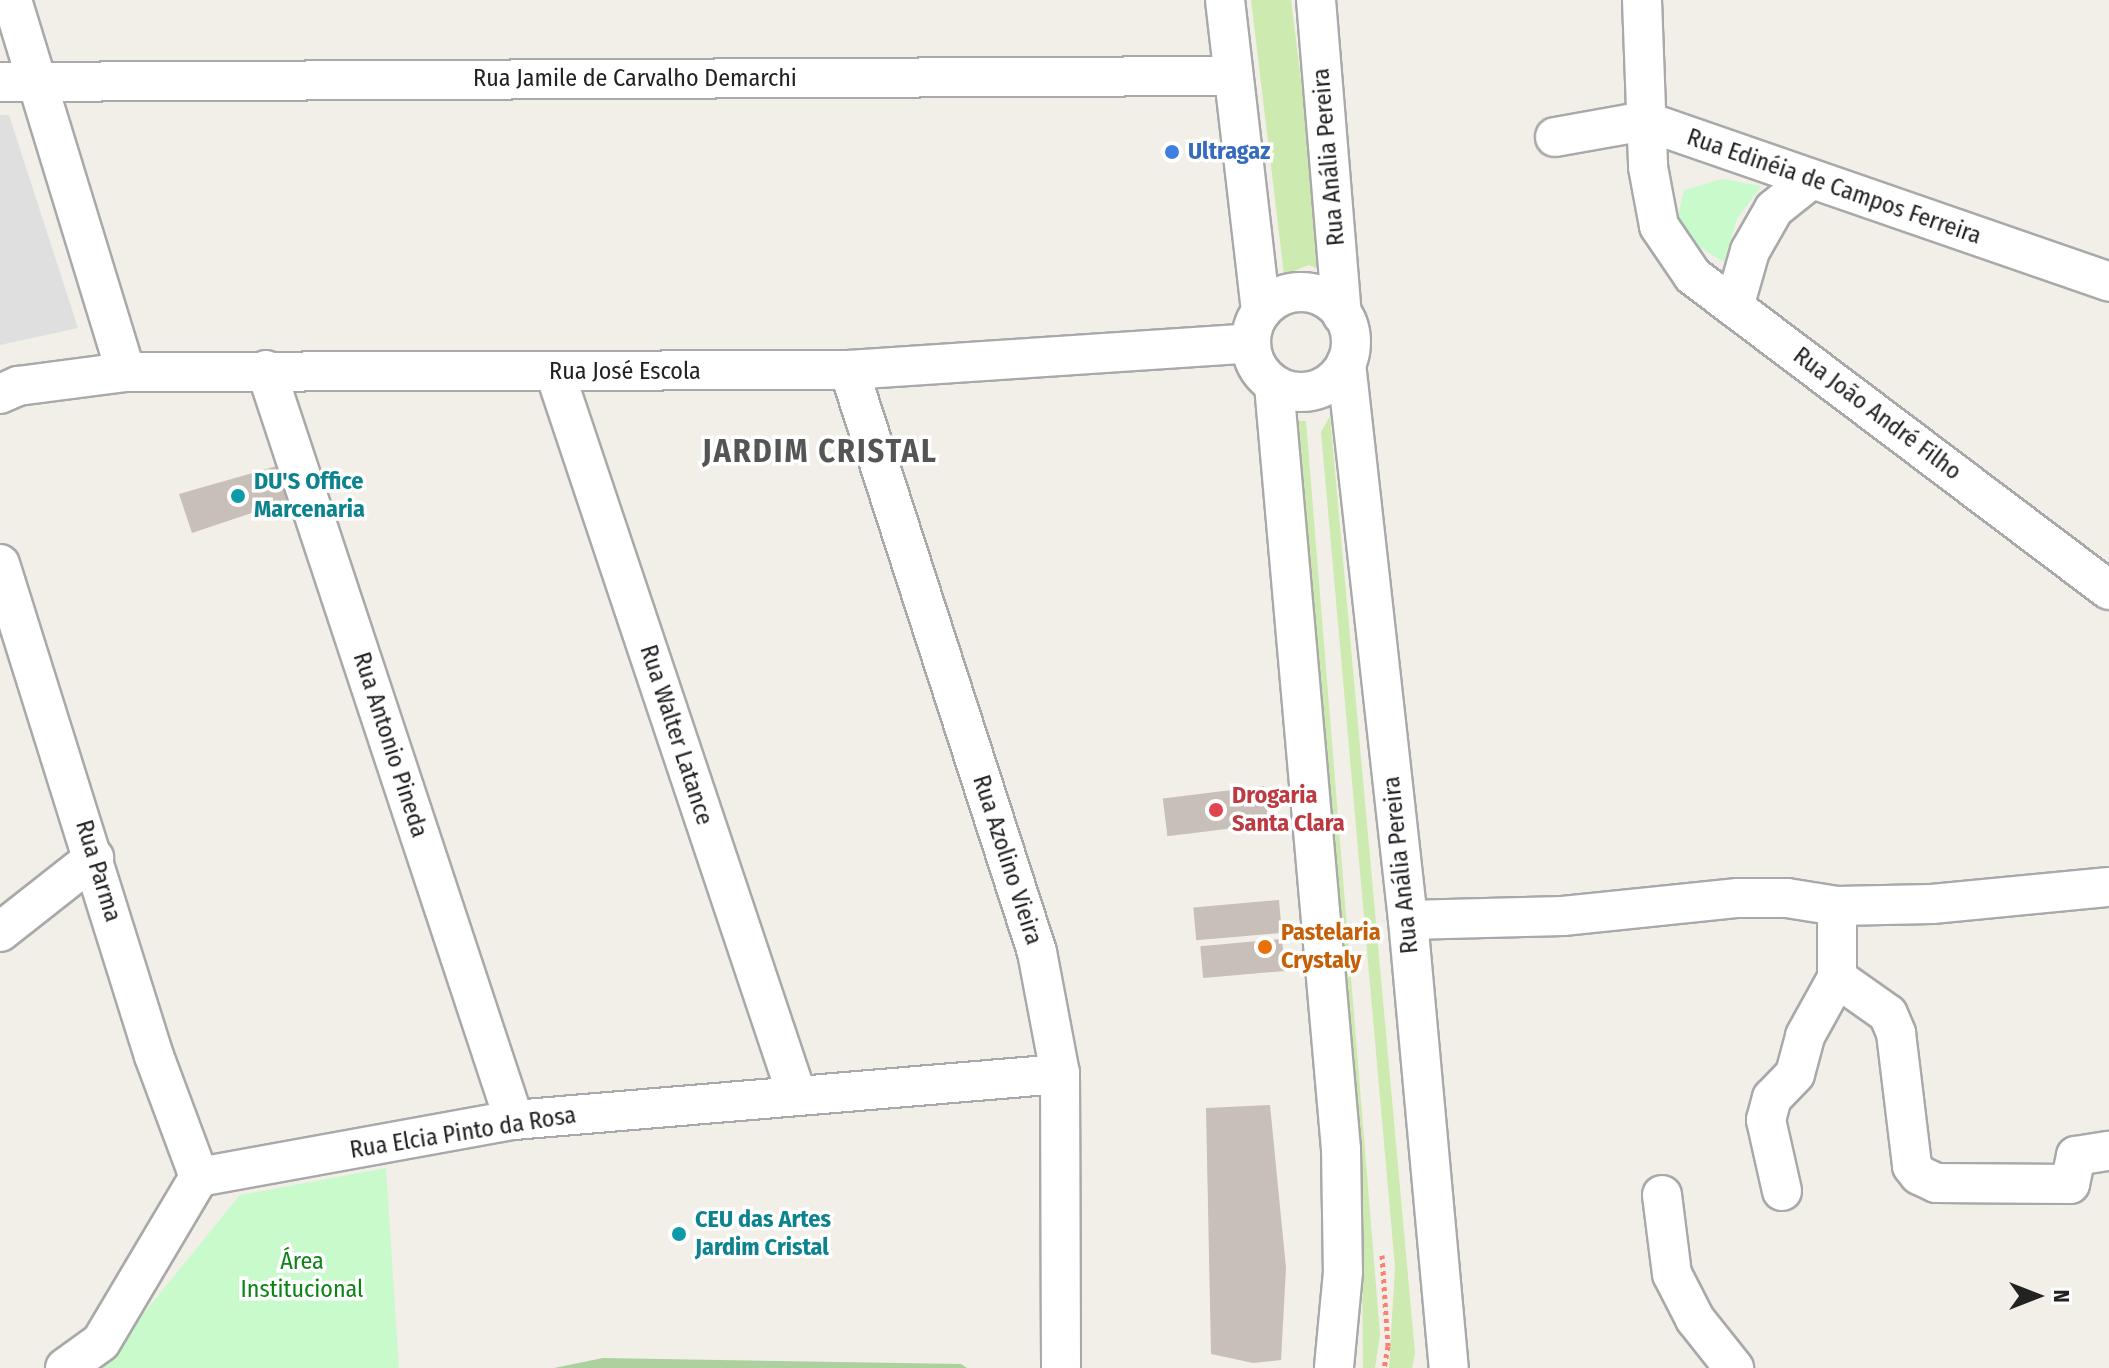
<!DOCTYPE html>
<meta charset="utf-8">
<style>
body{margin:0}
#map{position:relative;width:2109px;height:1368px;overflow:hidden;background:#f2efe9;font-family:"Fira Sans Condensed",sans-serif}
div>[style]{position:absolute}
.residential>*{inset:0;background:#e0dfdf}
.grass>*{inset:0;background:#cdebb0}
.forest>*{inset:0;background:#add19e}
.park>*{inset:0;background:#c8facc}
.building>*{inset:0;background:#c7bfb8;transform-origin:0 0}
.path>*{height:5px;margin-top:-2.5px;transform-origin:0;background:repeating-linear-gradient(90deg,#fa8072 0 4px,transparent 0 8px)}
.roads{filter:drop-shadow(2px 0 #a9a9a9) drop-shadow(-2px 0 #a9a9a9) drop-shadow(0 2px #a9a9a9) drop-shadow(0 -2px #a9a9a9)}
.minor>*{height:38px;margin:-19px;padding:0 19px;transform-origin:19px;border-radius:19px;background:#fff}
.minor>.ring{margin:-19px;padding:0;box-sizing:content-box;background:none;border:38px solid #fff;border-radius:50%}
.dots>*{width:22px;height:22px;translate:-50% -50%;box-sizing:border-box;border:4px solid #fff;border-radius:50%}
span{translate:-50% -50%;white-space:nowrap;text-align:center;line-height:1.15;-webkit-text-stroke:7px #fff;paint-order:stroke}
.street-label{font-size:24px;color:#222}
.shop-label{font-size:24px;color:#366cbe;font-weight:700}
.left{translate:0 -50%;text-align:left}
.culture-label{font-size:24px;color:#0d838f;font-weight:700}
.health-label{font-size:24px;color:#be3a42;font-weight:700}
.food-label{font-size:24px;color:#c56008;font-weight:700}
.park-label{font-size:24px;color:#0c8416}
.district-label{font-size:32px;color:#555;font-weight:700;letter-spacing:2px}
.north{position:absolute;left:1997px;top:1256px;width:80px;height:80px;-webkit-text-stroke:6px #fff;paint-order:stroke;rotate:90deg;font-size:22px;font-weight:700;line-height:32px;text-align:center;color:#222}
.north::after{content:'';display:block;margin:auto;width:28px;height:36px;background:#222;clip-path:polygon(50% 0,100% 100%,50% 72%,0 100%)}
</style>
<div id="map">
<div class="residential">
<i style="clip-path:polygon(0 115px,9px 115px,78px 328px,0 345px)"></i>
</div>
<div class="grass">
<i style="clip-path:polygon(1251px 0,1291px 0,1325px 272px,1309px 265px,1284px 275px)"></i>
<i style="clip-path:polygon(1330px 416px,1415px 1353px,1412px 1368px,1389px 1368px,1395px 1267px,1321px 432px)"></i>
<i style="clip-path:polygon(1295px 421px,1306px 421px,1380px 1335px,1375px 1368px,1363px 1368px,1361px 1167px)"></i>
</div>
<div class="forest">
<i style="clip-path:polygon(603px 1358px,961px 1364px,967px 1368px,554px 1368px)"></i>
</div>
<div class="park">
<i style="clip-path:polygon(1722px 179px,1761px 186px,1737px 219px,1724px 262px,1688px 240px,1678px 215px,1684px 190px)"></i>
<i style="clip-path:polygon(386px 1168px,399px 1368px,99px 1368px,240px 1195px)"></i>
</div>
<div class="building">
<i style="clip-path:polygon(287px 463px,296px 498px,192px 533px,179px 494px)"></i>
<i style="left:1264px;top:786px;width:38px;height:102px;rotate:83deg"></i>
<i style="left:1279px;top:900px;width:33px;height:86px;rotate:85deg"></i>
<i style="left:1282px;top:939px;width:32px;height:82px;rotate:85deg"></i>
<i style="clip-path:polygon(1270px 1105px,1286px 1268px,1281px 1360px,1253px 1363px,1211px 1354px,1206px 1108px)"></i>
</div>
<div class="path">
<i style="left:1382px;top:1255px;width:91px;rotate:86.2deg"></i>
<i style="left:1388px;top:1346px;width:22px;rotate:100deg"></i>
</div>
<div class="roads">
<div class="minor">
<i style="left:12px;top:0;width:389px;rotate:73deg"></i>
<i style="left:1225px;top:0;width:314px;rotate:83.4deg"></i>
<i style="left:1316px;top:0;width:316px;rotate:85.3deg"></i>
<i style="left:1642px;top:0;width:167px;rotate:87.9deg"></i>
<i style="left:1648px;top:167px;width:60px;rotate:79.4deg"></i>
<i style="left:1659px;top:226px;width:60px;rotate:55.8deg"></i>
<i style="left:1693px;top:276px;width:521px;rotate:37.05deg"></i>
<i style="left:0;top:82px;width:1231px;rotate:-0.28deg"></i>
<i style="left:1555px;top:137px;width:91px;rotate:-10.1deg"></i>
<i style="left:1645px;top:121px;width:491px;rotate:19.1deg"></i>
<i class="ring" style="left:1251px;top:292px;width:62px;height:62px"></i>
<i style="left:1734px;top:307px;width:58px;rotate:-74.1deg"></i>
<i style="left:1750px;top:251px;width:48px;rotate:-60.3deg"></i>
<i style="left:1774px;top:209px;width:45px;rotate:-38.7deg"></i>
<i style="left:1346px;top:363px;width:560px;rotate:83.65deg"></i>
<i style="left:1408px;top:920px;width:450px;rotate:84.8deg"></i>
<i style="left:266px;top:370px;width:790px;rotate:71.7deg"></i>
<i style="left:849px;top:370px;width:612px;rotate:72.1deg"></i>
<i style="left:1037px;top:952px;width:124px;rotate:79.3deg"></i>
<i style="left:1060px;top:1074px;width:294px;rotate:89.8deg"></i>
<i style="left:555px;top:373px;width:762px;rotate:71.49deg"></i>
<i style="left:1274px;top:385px;width:767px;rotate:84.99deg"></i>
<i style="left:1341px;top:1149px;width:123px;rotate:89.1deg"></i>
<i style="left:1343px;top:1272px;width:96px;rotate:95.4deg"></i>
<i style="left:0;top:394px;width:20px;rotate:-24deg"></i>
<i style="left:18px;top:386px;width:109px;rotate:-7.4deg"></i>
<i style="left:126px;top:372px;width:723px;rotate:-0.16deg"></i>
<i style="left:849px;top:370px;width:403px;rotate:-3.8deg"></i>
<i style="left:0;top:564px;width:516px;rotate:72.62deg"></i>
<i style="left:154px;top:1056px;width:129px;rotate:69.6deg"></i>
<i style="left:1837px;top:906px;width:95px;rotate:-1.2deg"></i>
<i style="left:1932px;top:904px;width:178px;rotate:-5.5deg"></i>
<i style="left:1408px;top:920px;width:155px;rotate:-1.5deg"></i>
<i style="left:1563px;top:916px;width:176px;rotate:-5.9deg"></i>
<i style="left:1738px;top:898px;width:49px"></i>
<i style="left:1787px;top:898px;width:51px;rotate:9.1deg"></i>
<i style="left:1837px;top:906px;width:72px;rotate:90deg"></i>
<i style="left:1837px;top:978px;width:62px;rotate:35.2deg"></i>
<i style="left:1888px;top:1014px;width:21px;rotate:67deg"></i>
<i style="left:1896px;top:1033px;width:134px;rotate:83.1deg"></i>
<i style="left:1912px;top:1166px;width:11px;rotate:52deg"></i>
<i style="left:1919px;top:1175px;width:19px;rotate:25deg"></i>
<i style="left:1936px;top:1183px;width:134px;rotate:0.4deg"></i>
<i style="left:2070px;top:1184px;width:29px;rotate:-78deg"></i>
<i style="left:2076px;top:1156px;width:33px;rotate:-9deg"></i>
<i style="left:0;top:932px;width:120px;rotate:-38.2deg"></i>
<i style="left:1782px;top:1191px;width:73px;rotate:-102.7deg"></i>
<i style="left:1766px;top:1120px;width:23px;rotate:-75deg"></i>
<i style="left:1772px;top:1098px;width:33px;rotate:-46deg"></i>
<i style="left:1795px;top:1074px;width:39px;rotate:-75deg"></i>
<i style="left:1805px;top:1036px;width:66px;rotate:-61.1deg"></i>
<i style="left:1662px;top:1195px;width:80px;rotate:82.8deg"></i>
<i style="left:1672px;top:1274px;width:51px;rotate:62.9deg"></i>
<i style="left:1695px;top:1319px;width:63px;rotate:51.5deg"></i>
<i style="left:65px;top:1368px;width:44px;rotate:-35.8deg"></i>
<i style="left:101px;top:1342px;width:192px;rotate:-59.3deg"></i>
<i style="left:199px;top:1177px;width:320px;rotate:-10.3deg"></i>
<i style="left:514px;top:1120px;width:548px;rotate:-4.82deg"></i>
</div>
</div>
<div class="dots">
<i style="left:1172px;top:152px;background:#3f7fe0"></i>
<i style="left:238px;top:496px;background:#0f9aa8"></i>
<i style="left:1216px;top:810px;background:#e0444e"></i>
<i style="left:1265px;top:947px;background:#e8710a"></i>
<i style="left:679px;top:1234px;background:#0f9aa8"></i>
</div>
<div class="street-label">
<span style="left:635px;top:79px">Rua Jamile de Carvalho Demarchi</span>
<span style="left:1329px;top:157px;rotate:-95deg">Rua Anália Pereira</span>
<span style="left:1834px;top:187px;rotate:19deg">Rua Edinéia de Campos Ferreira</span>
<span style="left:625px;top:372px">Rua José Escola</span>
<span style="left:1877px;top:414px;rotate:37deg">Rua João André Filho</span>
<span style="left:676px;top:735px;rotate:72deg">Rua Walter Latance</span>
<span style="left:390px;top:745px;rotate:72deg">Rua Antonio Pineda</span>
<span style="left:1007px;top:860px;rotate:72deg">Rua Azolino Vieira</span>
<span style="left:1401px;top:865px;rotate:-96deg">Rua Anália Pereira</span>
<span style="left:98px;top:871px;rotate:73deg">Rua Parma</span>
<span style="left:463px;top:1133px;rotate:-9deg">Rua Elcia Pinto da Rosa</span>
</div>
<div class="shop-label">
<span class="left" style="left:1188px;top:152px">Ultragaz</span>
</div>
<div class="culture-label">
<span class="left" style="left:254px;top:496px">DU'S Office<br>Marcenaria</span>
<span class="left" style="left:695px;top:1234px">CEU das Artes<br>Jardim Cristal</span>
</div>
<div class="health-label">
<span class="left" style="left:1232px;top:810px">Drogaria<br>Santa Clara</span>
</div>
<div class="food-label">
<span class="left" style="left:1281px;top:947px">Pastelaria<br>Crystaly</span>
</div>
<div class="park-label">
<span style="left:302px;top:1276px">Área<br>Institucional</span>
</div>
<div class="district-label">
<span style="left:820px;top:451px">JARDIM CRISTAL</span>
</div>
<div class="north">N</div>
</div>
